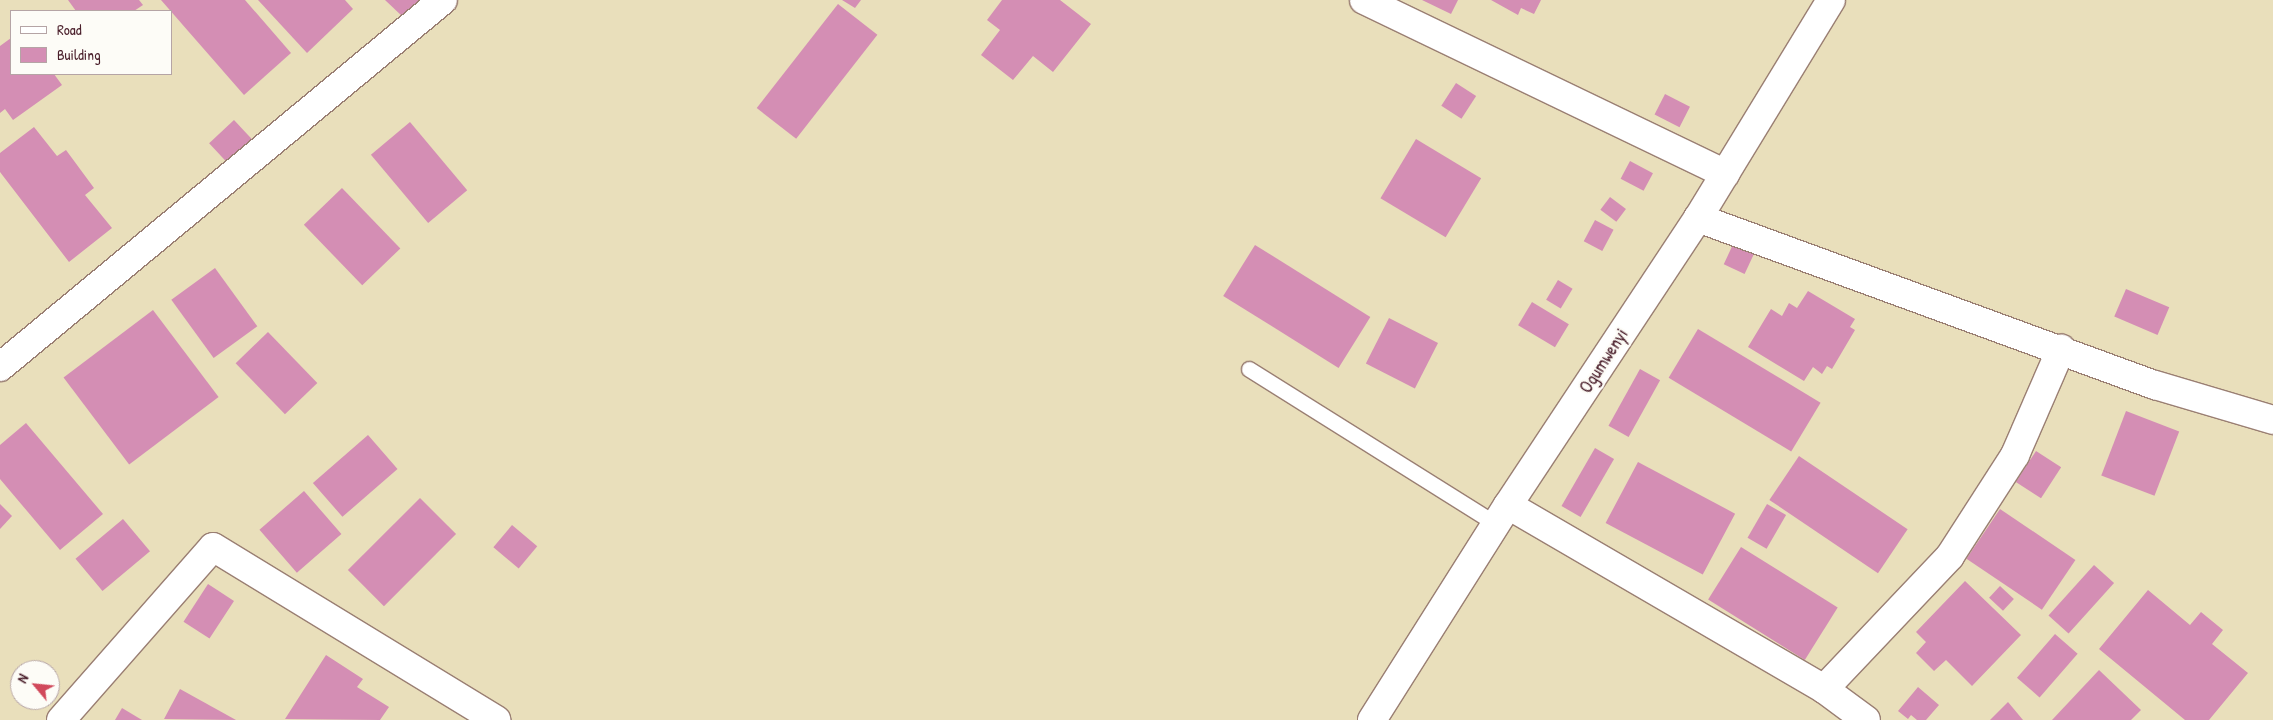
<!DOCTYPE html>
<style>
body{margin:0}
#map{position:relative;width:2273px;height:720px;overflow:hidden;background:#e9dfbb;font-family:"Patrick Hand",sans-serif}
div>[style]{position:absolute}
.building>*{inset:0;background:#d48eb4;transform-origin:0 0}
.roads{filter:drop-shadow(1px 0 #9a7f73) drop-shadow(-1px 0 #9a7f73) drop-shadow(0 1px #9a7f73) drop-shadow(0 -1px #9a7f73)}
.lane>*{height:15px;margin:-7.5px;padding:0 7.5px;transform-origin:7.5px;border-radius:7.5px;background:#fff}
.street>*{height:28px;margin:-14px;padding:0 14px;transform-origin:14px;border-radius:14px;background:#fff}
span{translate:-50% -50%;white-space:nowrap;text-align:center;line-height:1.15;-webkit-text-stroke:4.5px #fdfcf7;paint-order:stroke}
.street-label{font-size:18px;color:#4a1f2b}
.legend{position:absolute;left:10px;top:10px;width:162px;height:65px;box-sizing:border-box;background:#fdfcf7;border:1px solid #b5a4a5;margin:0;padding:6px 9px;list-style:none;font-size:15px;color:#4a1f2b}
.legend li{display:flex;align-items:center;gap:10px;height:25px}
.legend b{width:25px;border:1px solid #b5a4a5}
.north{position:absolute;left:10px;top:660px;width:50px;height:50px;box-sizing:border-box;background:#fdfcf7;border:1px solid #b5a4a5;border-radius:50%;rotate:298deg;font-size:14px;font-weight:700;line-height:20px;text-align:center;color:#4a1f2b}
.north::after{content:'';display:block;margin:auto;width:18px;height:22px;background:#d1495b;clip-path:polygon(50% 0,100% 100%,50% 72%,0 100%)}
</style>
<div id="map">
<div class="building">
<i style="clip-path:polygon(68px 0,139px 0,143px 5px,134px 11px,76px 11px)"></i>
<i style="clip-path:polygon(161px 0,245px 0,291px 53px,244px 95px)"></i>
<i style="clip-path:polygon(258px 0,345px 0,353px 9px,307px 53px)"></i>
<i style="clip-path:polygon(385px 0,419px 0,403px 17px)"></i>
<i style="clip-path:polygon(842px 0,861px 0,855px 8px)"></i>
<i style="clip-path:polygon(1002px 0,1060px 0,1091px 24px,1053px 72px,1033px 56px,1013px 80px,981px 55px,1000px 30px,987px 20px)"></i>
<i style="clip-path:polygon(1422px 0,1458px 0,1451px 14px)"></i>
<i style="clip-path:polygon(1491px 0,1541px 0,1534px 14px,1521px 8px,1518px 15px)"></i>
<i style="left:838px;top:4px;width:50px;height:132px;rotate:38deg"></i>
<i style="clip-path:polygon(11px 38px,11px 74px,54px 74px,62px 85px,13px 120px,5px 109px,0 113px,0 46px)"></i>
<i style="left:1456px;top:83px;width:24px;height:27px;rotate:33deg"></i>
<i style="left:1665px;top:94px;width:28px;height:23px;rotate:27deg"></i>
<i style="left:234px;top:120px;width:26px;height:34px;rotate:47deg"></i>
<i style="left:410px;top:122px;width:89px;height:51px;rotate:50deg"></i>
<i style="clip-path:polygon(34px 127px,57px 156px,66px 150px,94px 188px,85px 195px,112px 228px,69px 262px,0 172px,0 153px)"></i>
<i style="left:1416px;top:139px;width:76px;height:69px;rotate:31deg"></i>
<i style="left:1630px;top:161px;width:26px;height:20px;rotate:28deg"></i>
<i style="left:342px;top:188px;width:84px;height:53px;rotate:46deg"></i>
<i style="left:1610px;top:197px;width:20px;height:16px;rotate:37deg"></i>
<i style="left:1595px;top:220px;width:21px;height:24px;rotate:28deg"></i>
<i style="left:1736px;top:238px;width:23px;height:29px;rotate:25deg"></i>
<i style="left:1255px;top:245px;width:136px;height:60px;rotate:32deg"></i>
<i style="left:215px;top:268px;width:72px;height:54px;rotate:54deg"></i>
<i style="left:1558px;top:280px;width:17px;height:23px;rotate:31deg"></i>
<i style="left:2126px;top:289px;width:47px;height:30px;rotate:23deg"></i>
<i style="clip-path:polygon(1808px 291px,1855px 319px,1850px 327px,1855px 330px,1832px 369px,1827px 366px,1822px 374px,1813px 367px,1804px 381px,1748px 347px,1771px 309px,1782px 316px,1789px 303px,1797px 308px)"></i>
<i style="left:1532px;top:302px;width:43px;height:27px;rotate:31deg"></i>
<i style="left:153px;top:310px;width:109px;height:112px;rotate:53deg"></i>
<i style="left:1389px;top:318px;width:55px;height:51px;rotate:27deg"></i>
<i style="left:1698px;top:329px;width:143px;height:57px;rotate:31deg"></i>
<i style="left:268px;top:332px;width:71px;height:45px;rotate:46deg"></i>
<i style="left:1640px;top:369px;width:23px;height:65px;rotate:29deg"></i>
<i style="left:2126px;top:411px;width:57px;height:69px;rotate:21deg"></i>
<i style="clip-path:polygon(26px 423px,103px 514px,60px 550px,0 479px,0 445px)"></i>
<i style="left:368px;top:435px;width:45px;height:73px;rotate:49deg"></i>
<i style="left:1595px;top:448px;width:22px;height:67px;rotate:30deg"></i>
<i style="left:2036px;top:451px;width:30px;height:37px;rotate:33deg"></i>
<i style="left:1799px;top:456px;width:131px;height:53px;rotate:34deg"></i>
<i style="left:1638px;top:462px;width:110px;height:69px;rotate:28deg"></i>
<i style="left:304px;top:491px;width:57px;height:59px;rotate:49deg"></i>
<i style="left:420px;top:498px;width:51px;height:102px;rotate:45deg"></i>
<i style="clip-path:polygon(0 504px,12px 516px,0 529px)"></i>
<i style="left:1767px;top:504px;width:22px;height:39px;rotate:30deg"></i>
<i style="left:2000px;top:509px;width:91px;height:60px;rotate:34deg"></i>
<i style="left:123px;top:519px;width:42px;height:62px;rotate:50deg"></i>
<i style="left:512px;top:525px;width:33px;height:29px;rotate:40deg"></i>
<i style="left:1741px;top:547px;width:114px;height:62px;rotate:32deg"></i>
<i style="left:2094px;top:565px;width:27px;height:68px;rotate:42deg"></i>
<i style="clip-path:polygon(1965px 581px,2021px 635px,1972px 686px,1946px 660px,1934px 671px,1916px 653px,1926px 642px,1916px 632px)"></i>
<i style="left:208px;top:584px;width:31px;height:45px;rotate:33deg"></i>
<i style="left:2000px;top:586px;width:19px;height:16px;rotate:43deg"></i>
<i style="clip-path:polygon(2148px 590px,2190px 625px,2201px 612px,2223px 630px,2212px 644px,2248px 673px,2209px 720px,2185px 720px,2099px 649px)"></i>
<i style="left:2055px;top:634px;width:30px;height:58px;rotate:41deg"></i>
<i style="clip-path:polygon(326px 655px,363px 679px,357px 687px,389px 707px,380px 720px,285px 719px)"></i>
<i style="clip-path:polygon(2099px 670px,2141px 710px,2131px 720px,2052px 720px)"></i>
<i style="clip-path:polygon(1918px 687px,1939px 705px,1926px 720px,1917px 720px,1911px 715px,1908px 719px,1898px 711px)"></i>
<i style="clip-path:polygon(180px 689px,236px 720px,164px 719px)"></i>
<i style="clip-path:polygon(2008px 702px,2023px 720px,1990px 720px)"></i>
<i style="clip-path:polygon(122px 708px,142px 720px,115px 720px)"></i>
</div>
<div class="roads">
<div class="lane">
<i style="left:1249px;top:369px;width:292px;rotate:32.1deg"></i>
</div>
<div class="street">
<i style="left:1364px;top:0;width:401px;rotate:25.7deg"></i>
<i style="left:1698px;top:218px;width:487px;rotate:20.1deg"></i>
<i style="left:2155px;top:385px;width:123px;rotate:16.5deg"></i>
<i style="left:0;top:367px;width:575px;rotate:-39.64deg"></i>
<i style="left:1508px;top:505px;width:366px;rotate:30.2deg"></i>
<i style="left:1824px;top:689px;width:52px;rotate:36.4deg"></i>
<i style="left:1824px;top:689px;width:183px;rotate:-46.5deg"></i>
<i style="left:1950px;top:556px;width:120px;rotate:-57.2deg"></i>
<i style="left:2015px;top:455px;width:116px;rotate:-66.5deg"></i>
<i style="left:61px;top:720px;width:230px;rotate:-48.7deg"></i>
<i style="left:213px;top:547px;width:332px;rotate:31.4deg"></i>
<i style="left:1372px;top:720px;width:254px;rotate:-57.7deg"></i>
<i style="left:1508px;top:505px;width:344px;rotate:-56.5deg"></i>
<i style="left:1698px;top:218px;width:255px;rotate:-58.6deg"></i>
</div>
</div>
<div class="street-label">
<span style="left:1604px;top:361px;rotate:-57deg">Ogumwenyi</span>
</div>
<ul class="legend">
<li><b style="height:6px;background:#fff"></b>Road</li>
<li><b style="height:14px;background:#d48eb4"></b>Building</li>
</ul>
<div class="north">N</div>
</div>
